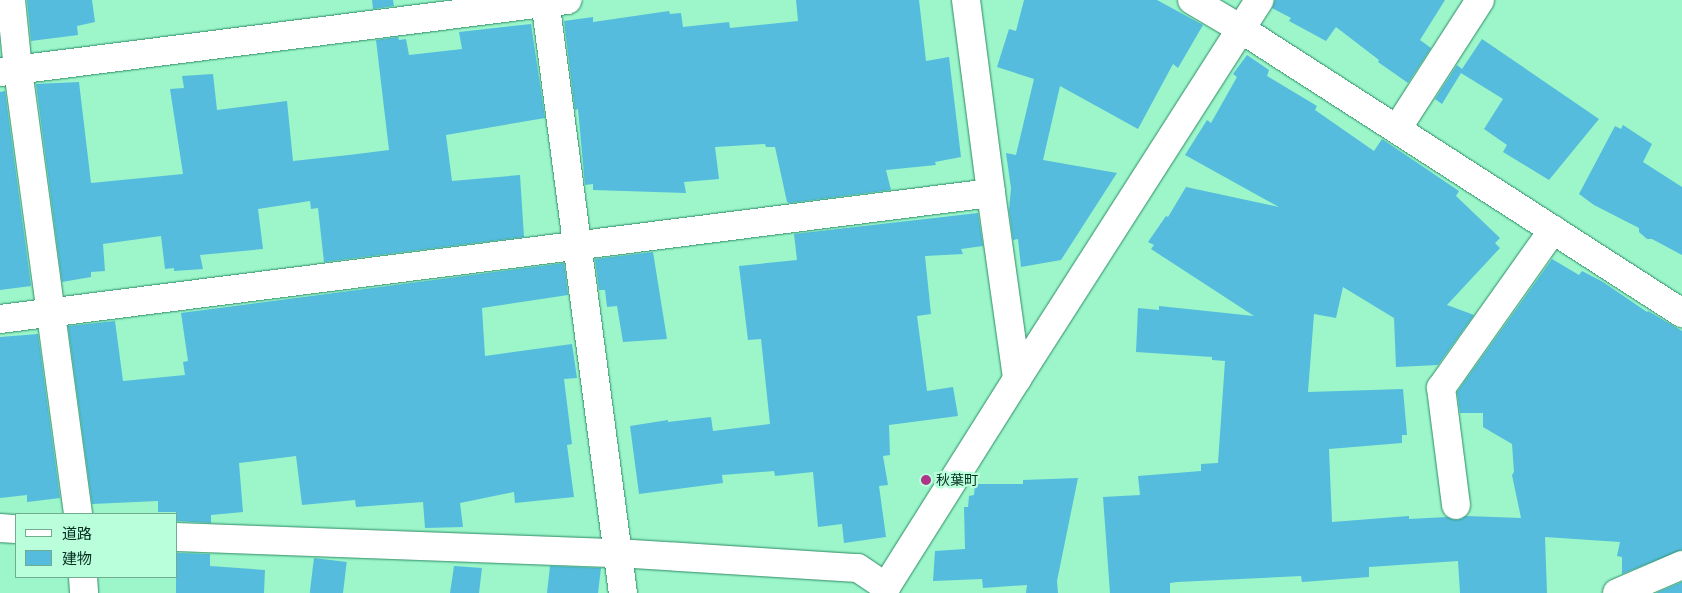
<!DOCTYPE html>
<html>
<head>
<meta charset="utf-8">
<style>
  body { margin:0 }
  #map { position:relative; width:1682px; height:593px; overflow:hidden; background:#9cf6ca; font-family:"Asap Condensed","Noto Sans JP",sans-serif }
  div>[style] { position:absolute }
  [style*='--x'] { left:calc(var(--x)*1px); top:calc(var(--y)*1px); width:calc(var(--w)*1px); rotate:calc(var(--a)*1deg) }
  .building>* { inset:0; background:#55bcdd; transform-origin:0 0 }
  .roads { filter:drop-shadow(0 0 1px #2e8b65) drop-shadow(0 0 1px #2e8b65) }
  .street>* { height:28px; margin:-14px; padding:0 14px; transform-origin:14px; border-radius:14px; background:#fff }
  .secondary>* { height:28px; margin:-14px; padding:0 14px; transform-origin:14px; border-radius:14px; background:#fff }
  .dots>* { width:14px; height:14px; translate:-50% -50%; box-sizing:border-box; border:2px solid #b9ffdb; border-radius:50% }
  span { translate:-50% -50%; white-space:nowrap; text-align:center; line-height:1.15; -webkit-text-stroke:4.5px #b9ffdb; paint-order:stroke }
  .poi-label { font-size:14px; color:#072f1f }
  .left { translate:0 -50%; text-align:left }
  .legend { position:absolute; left:15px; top:513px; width:162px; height:65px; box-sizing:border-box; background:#b9ffdb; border:1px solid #72ac90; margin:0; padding:6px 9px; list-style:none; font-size:15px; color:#072f1f }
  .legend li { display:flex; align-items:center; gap:10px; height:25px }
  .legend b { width:25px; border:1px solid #72ac90 }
</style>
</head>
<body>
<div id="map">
  <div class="building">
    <div style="clip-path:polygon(27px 0,92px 0,95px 22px,77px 26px,78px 35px,31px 41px)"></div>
    <div style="clip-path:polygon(372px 0,393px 0,394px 6px,373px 9px)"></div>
    <div style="clip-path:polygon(796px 0,919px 0,926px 61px,949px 57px,961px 157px,935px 162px,936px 165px,886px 170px,891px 190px,790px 203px,787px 202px,775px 147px,766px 147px,765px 144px,715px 147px,719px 179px,684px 182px,686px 193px,593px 190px,593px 184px,585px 185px,578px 109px,575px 110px,564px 21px,593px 17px,593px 22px,669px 11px,670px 14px,681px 13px,683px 27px,729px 22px,730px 28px,798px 21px)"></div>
    <div style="clip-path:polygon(1024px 0,1157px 0,1203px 25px,1178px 68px,1173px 64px,1138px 129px,1060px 86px,1043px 160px,1117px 173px,1061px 260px,1021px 267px,1018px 239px,1013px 240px,1009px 210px,1011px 188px,1006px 153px,1016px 155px,1034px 79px,997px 67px,1009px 29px,1016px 31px)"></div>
    <div style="clip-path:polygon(1275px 0,1445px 0,1420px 40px,1431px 48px,1408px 83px,1378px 62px,1379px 60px,1336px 27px,1326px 41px,1289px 21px,1291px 18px,1272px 8px)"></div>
    <div style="clip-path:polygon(531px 24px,545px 118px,446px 135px,452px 181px,520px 175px,524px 237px,324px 262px,318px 208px,311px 209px,310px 201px,258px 209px,263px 249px,200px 255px,203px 269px,174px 271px,174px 268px,165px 269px,161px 236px,103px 244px,105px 271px,91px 272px,91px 277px,62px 282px,36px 84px,79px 82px,91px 183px,183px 174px,170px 89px,184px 88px,182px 76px,213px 74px,217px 110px,287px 101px,293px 161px,349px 155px,389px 150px,376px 40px,398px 37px,399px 40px,406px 39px,409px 55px,462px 49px,459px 32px)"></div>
    <div style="clip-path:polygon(1482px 39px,1599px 119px,1549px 180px,1503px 152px,1507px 145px,1484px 129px,1503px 99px,1461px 73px,1442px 104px,1435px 99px,1457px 65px,1462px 69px)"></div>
    <div style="clip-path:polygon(1247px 55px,1269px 70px,1267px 76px,1317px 106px,1315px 110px,1374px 151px,1382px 139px,1459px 191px,1456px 196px,1500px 238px,1495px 243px,1500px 248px,1447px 305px,1474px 315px,1438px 365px,1396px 367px,1394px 318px,1343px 287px,1336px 318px,1314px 314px,1308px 392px,1403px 389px,1407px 435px,1402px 435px,1402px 443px,1329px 449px,1332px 522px,1409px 516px,1409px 519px,1447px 517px,1458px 520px,1466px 516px,1521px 518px,1512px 475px,1514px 472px,1512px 444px,1483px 427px,1483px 413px,1460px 413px,1457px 392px,1552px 259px,1579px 275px,1582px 271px,1603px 282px,1647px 312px,1648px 311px,1682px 331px,1682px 550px,1622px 574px,1622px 557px,1617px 556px,1620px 542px,1545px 537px,1547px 593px,1460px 593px,1458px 561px,1369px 567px,1369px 577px,1302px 582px,1301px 576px,1177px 582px,1170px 583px,1170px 593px,1110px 593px,1103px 497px,1140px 495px,1138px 476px,1201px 471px,1201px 464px,1218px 463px,1225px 361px,1212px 360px,1212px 357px,1136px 352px,1138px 308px,1159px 310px,1159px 306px,1254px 316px,1151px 249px,1154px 245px,1148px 242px,1166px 216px,1168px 217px,1186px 187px,1279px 207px,1185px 155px,1207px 120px,1211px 123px,1237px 77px,1233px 74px)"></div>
    <div style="clip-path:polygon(5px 91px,31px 286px,0 290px,0 92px)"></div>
    <div style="clip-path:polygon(1623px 125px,1652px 144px,1643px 162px,1682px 187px,1682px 255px,1652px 239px,1647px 239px,1639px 232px,1639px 228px,1594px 205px,1579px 194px,1615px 126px,1621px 129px)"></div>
    <div style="clip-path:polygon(978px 213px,983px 246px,961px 249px,963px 254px,925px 256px,931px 314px,917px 316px,927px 391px,953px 387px,958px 416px,889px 425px,890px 455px,883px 456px,888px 485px,879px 486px,886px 537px,844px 543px,842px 524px,818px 527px,813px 472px,775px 476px,774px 471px,722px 475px,723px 483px,639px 494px,630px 426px,668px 420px,668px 422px,711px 417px,713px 431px,770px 424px,761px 339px,748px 340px,739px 266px,797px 260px,794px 234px)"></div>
    <div style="clip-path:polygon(653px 252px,667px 339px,623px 342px,617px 306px,607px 307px,605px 290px,599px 290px,595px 259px)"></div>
    <div style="clip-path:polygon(564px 263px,568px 295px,482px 308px,485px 356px,572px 344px,577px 378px,564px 379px,572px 444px,567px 445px,574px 497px,515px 503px,514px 492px,460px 503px,463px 527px,425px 528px,423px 502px,356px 507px,355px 500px,302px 505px,296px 456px,239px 463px,243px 512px,211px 515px,211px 523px,176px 521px,176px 512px,158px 512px,158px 501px,92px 504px,68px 326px,115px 321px,123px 381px,185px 375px,183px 362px,188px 361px,181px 313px)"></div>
    <div style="clip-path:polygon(38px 334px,60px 498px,27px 502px,27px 495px,0 498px,0 337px)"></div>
    <div style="clip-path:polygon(1078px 478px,1057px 581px,1058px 593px,1026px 593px,1027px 585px,983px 588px,982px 579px,933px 581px,935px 551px,965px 549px,964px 507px,968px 507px,969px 496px,974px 495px,975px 484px,1023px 484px,1023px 480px)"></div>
    <div style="clip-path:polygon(176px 553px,210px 554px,210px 566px,265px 570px,264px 593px,176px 593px)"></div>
    <div style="left:314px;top:558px;width:33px;height:35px;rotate:7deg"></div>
    <div style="clip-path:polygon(454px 566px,482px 568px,479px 593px,450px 593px)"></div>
    <div style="clip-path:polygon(550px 566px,601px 568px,598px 593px,547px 593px)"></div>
    <div style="clip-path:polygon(1682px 582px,1682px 593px,1656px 593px)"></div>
  </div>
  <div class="roads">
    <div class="street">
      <div style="--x:11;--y:0;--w:70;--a:84.3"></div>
      <div style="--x:18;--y:70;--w:448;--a:82.3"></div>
      <div style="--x:545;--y:0;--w:598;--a:82.51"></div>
      <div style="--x:966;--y:0;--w:195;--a:82.6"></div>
      <div style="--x:991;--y:193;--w:188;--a:82"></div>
      <div style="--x:1397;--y:129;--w:153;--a:-57.2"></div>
      <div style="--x:0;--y:319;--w:999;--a:-7.25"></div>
      <div style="--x:1456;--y:505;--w:118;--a:-97.3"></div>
      <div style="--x:1441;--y:388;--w:194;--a:-54.7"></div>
      <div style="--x:0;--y:528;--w:16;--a:4"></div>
      <div style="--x:176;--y:537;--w:441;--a:2.1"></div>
      <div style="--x:617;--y:553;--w:241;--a:3.6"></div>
      <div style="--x:858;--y:568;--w:34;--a:34"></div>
      <div style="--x:83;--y:577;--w:16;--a:86"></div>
      <div style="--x:1617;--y:593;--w:71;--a:-23.3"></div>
    </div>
    <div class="secondary">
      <div style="--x:1192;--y:0;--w:57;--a:30.6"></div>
      <div style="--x:1241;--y:29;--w:525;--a:32.78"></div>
      <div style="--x:0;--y:72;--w:572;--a:-7.24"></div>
      <div style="--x:885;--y:593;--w:6;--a:-81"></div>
      <div style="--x:886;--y:587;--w:246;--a:-57.8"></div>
      <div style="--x:1017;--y:379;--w:450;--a:-57.4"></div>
    </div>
  </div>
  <div class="dots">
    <div style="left:926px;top:480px;background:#ae3589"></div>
  </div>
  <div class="poi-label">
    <span class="left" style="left:936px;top:480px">秋葉町</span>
  </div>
  <ul class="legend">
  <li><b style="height:6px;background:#fff"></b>道路</li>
  <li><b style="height:14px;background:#55bcdd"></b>建物</li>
  </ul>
</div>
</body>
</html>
